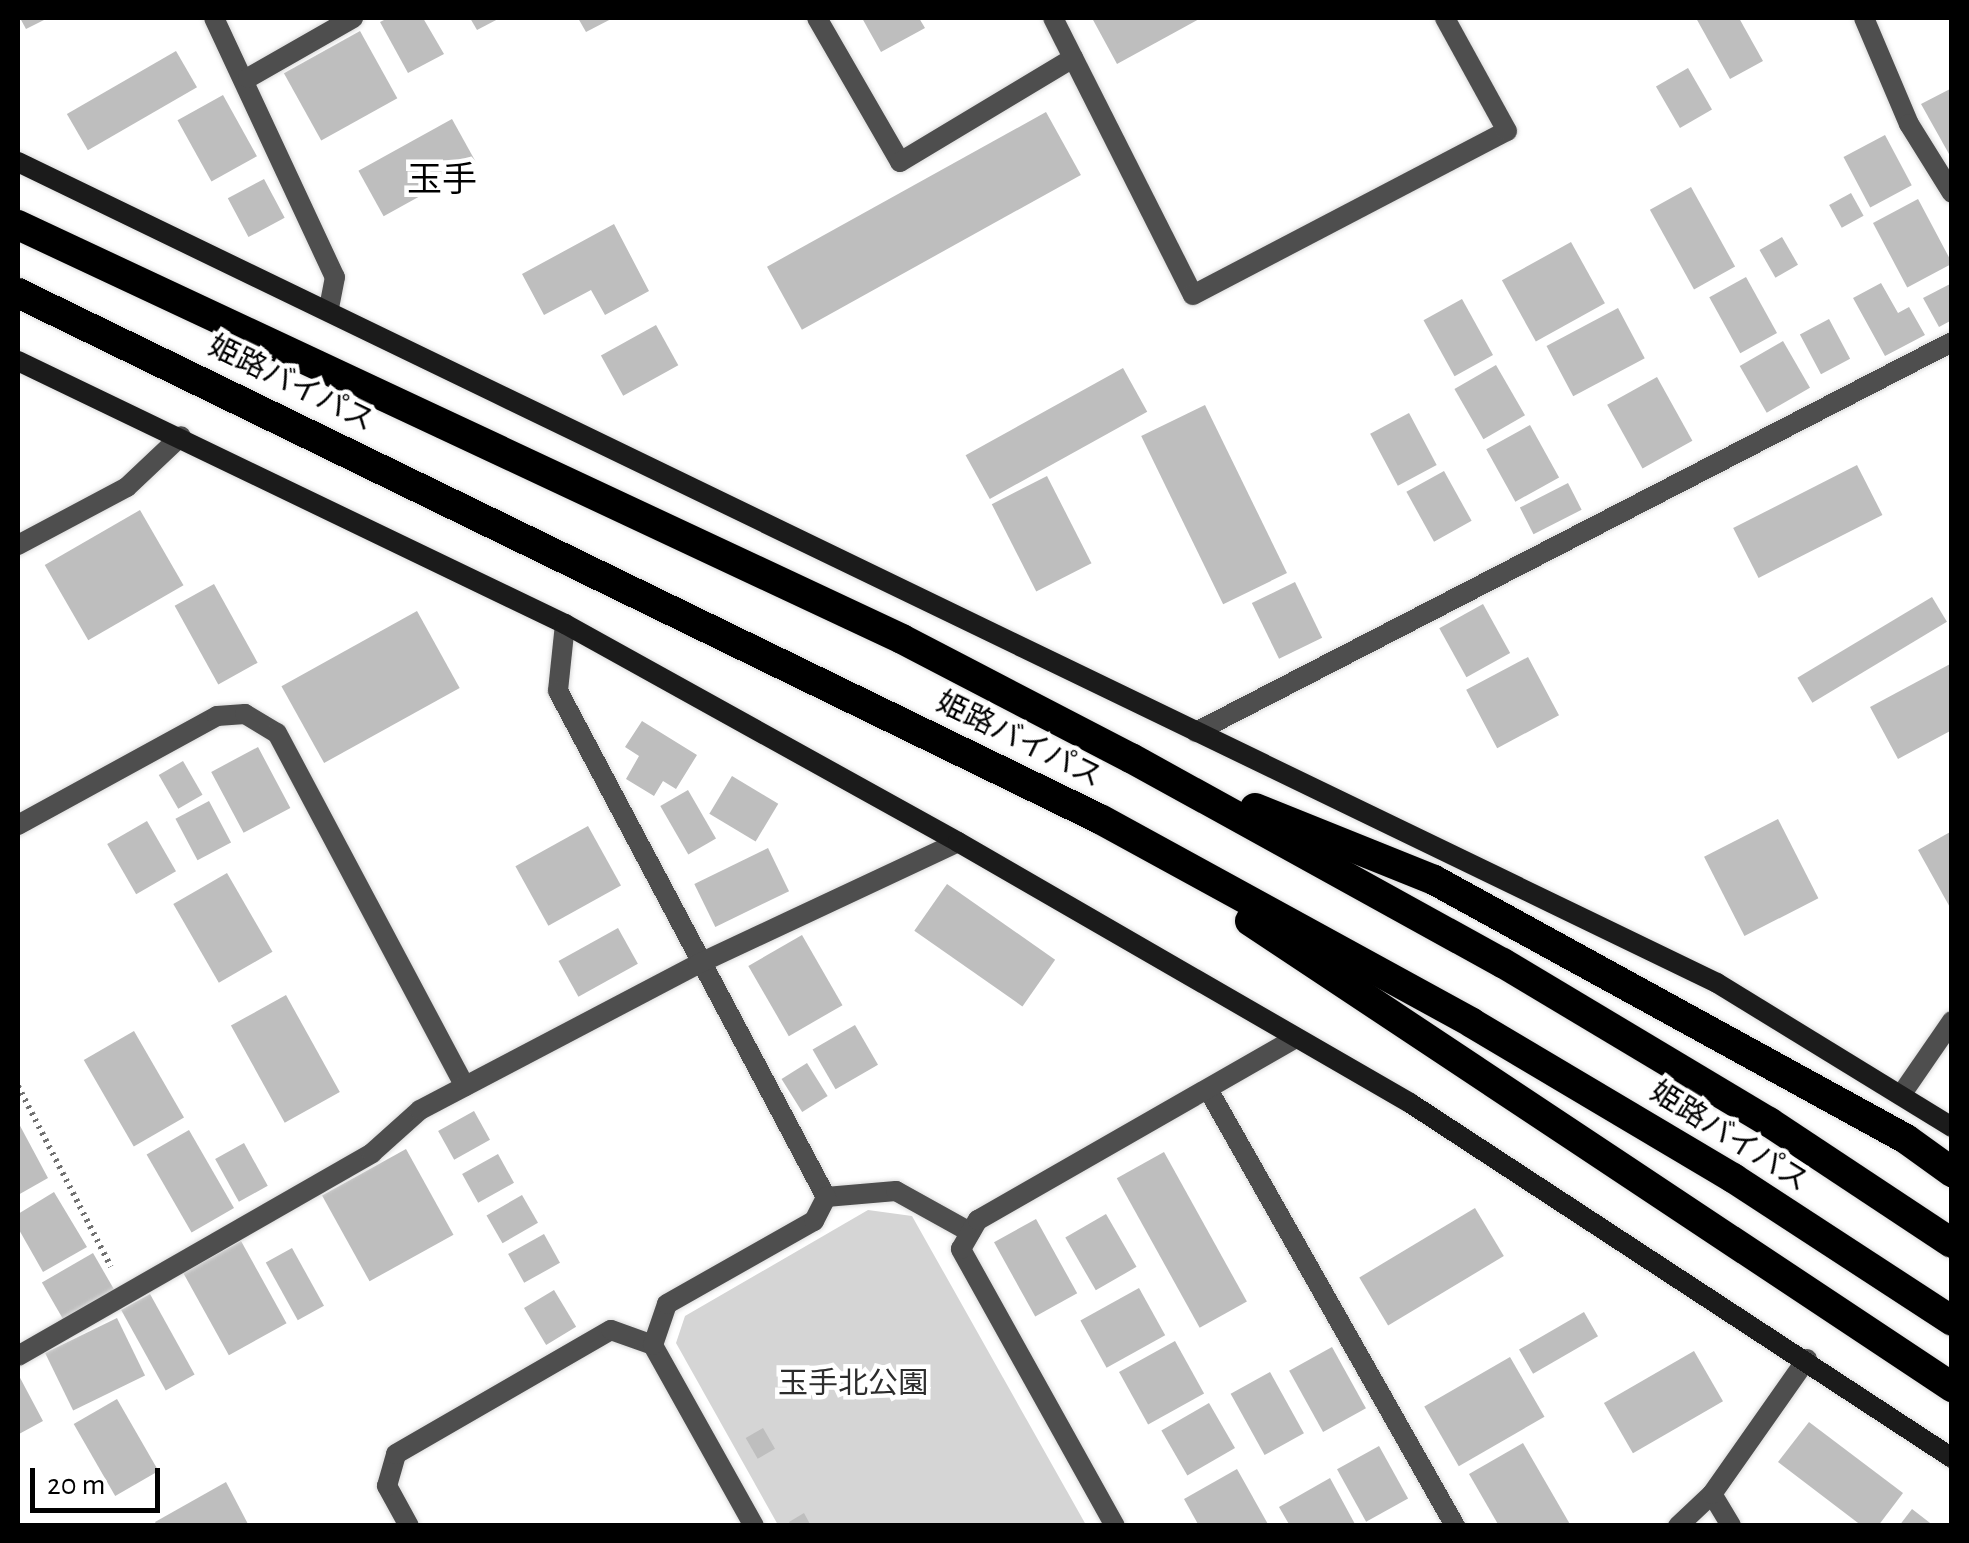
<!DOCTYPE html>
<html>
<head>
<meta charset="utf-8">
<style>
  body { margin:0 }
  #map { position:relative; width:1969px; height:1543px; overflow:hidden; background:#fff; font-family:"Alegreya Sans","Noto Sans JP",sans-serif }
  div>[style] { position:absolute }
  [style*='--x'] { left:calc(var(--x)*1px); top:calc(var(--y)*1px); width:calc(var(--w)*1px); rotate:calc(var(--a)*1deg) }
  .green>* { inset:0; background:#d5d5d5 }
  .building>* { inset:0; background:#bebebe; transform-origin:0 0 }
  .path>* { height:6px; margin-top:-3px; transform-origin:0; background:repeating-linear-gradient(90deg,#707070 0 2.5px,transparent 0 7.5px) }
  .roads { filter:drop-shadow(0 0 2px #dbdbdb) drop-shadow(0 0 2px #dbdbdb) }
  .street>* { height:20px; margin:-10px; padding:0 10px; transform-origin:10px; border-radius:10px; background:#4e4e4e }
  .secondary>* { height:20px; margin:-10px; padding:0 10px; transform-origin:10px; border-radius:10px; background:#1b1b1b }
  .highway>* { height:30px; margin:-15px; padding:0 15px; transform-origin:15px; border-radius:15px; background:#000 }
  span { translate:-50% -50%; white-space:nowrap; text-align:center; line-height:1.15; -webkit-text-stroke:9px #fff; paint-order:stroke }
  .street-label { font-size:30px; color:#000 }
  .park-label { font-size:30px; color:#2c2c2c }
  .quarter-label { font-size:35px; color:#000 }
  .frame { position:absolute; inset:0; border:20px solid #000; pointer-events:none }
  .scale { position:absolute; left:30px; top:1468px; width:130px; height:45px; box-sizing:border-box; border:5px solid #000; border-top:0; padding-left:12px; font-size:30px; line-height:35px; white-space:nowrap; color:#000; -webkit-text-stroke:8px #fff; paint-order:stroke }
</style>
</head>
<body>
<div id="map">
  <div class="green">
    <div style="clip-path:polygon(868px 1210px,912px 1216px,1086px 1525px,778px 1525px,676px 1343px,685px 1316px)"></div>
  </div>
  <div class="building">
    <div style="clip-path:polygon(20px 18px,48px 18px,26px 29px)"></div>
    <div style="clip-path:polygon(388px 18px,423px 18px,444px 54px,408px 73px,380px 22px)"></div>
    <div style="clip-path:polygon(470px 18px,500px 18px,477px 30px)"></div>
    <div style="clip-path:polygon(578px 18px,613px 18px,586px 32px)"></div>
    <div style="clip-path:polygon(862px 18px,919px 18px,925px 28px,881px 52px)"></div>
    <div style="clip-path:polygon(1092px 18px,1201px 18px,1117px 64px)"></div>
    <div style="clip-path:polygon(1696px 18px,1739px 18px,1763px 61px,1730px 79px)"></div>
    <div style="left:360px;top:31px;width:77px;height:87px;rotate:61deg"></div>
    <div style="left:176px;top:51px;width:42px;height:126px;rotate:60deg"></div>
    <div style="left:1688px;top:68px;width:48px;height:37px;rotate:60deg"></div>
    <div style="clip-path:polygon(1952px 88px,1952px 153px,1949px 154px,1921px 104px)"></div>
    <div style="left:223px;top:95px;width:70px;height:52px;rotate:61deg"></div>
    <div style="left:1046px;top:112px;width:72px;height:319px;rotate:61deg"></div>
    <div style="left:452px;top:119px;width:52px;height:107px;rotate:61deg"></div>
    <div style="left:1885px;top:135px;width:57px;height:47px;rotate:62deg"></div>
    <div style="left:264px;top:179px;width:44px;height:41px;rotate:62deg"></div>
    <div style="left:1691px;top:187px;width:91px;height:47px;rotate:61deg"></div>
    <div style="left:1851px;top:193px;width:26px;height:25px;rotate:61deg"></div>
    <div style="left:1918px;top:199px;width:73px;height:51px;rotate:62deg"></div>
    <div style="clip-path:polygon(614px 224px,649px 291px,605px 315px,591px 290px,544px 315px,522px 274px)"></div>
    <div style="left:1782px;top:237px;width:32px;height:26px;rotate:60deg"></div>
    <div style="left:1571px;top:242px;width:70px;height:79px;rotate:61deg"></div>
    <div style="left:1746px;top:277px;width:64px;height:42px;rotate:61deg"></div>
    <div style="clip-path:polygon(1881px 283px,1898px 313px,1909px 307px,1925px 335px,1885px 356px,1853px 298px)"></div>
    <div style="clip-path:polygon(1952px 283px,1952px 320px,1939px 327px,1923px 298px)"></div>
    <div style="left:1462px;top:299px;width:64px;height:44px;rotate:61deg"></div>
    <div style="left:1618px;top:308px;width:57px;height:81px;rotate:62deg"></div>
    <div style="left:1829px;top:319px;width:45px;height:33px;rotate:62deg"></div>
    <div style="left:656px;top:325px;width:46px;height:63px;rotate:61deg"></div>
    <div style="left:1783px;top:341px;width:54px;height:50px;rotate:60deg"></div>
    <div style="left:1496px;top:365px;width:58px;height:48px;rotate:60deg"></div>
    <div style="left:1123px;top:368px;width:50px;height:180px;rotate:61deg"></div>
    <div style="left:1657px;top:377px;width:73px;height:57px;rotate:61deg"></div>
    <div style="left:1205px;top:405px;width:187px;height:71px;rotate:64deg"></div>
    <div style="left:1409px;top:413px;width:59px;height:44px;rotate:62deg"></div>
    <div style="left:1530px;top:425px;width:60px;height:50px;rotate:61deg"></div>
    <div style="left:1857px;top:465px;width:56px;height:139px;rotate:63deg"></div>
    <div style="left:1444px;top:471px;width:57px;height:43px;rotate:61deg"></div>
    <div style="left:1047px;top:476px;width:98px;height:62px;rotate:63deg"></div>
    <div style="left:1568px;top:483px;width:30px;height:54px;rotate:63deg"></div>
    <div style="left:140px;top:510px;width:87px;height:110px;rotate:60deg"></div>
    <div style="left:1295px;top:582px;width:62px;height:48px;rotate:64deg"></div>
    <div style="left:214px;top:584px;width:90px;height:45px;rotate:61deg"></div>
    <div style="left:1932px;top:597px;width:29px;height:157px;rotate:59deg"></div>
    <div style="left:1483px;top:604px;width:56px;height:50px;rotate:61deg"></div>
    <div style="left:417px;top:611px;width:88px;height:155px;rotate:61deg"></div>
    <div style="left:1528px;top:657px;width:66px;height:70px;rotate:62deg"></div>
    <div style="clip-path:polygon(1952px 663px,1952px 730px,1898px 759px,1870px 707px)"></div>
    <div style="clip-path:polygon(642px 721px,697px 755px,676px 789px,663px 781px,654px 796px,626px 779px,639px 756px,625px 747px)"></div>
    <div style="left:258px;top:747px;width:69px;height:53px;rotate:62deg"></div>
    <div style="left:183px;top:761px;width:39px;height:28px;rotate:60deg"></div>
    <div style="left:732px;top:776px;width:54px;height:44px;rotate:31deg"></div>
    <div style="left:688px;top:790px;width:56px;height:32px;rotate:60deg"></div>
    <div style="left:209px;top:801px;width:47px;height:38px;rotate:62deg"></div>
    <div style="left:1778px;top:819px;width:89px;height:83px;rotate:63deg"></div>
    <div style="left:147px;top:821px;width:58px;height:46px;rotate:60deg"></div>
    <div style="left:588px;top:826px;width:68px;height:83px;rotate:61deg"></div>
    <div style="clip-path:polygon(1952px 831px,1952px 911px,1918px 850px)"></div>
    <div style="left:768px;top:848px;width:48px;height:82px;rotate:64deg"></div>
    <div style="left:227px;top:873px;width:91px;height:62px;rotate:60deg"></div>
    <div style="left:947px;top:884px;width:132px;height:57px;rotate:35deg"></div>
    <div style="left:618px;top:928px;width:41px;height:68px;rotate:61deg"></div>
    <div style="left:802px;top:935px;width:81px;height:62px;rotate:60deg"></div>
    <div style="left:286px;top:995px;width:111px;height:63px;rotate:61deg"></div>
    <div style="left:855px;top:1025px;width:46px;height:49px;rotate:60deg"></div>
    <div style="left:134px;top:1031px;width:100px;height:58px;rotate:60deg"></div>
    <div style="left:807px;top:1063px;width:39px;height:30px;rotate:58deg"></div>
    <div style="left:474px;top:1111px;width:33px;height:41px;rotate:61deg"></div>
    <div style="clip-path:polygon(18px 1122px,48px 1178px,18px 1195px)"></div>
    <div style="left:189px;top:1130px;width:90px;height:49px;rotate:60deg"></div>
    <div style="left:244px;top:1143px;width:49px;height:33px;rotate:61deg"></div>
    <div style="left:406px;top:1149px;width:98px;height:96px;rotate:61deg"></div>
    <div style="left:1164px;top:1152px;width:171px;height:54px;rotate:61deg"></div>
    <div style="left:498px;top:1154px;width:33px;height:41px;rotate:61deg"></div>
    <div style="clip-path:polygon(54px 1192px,87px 1247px,43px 1272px,18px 1228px,18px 1214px)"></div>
    <div style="left:522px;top:1195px;width:32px;height:41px;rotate:60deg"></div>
    <div style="left:1475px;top:1208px;width:56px;height:135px;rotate:59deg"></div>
    <div style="left:1106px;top:1214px;width:61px;height:47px;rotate:60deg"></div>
    <div style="left:1036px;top:1219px;width:85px;height:48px;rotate:61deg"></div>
    <div style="left:544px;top:1234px;width:33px;height:41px;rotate:61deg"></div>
    <div style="left:241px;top:1241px;width:94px;height:66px;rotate:61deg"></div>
    <div style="left:292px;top:1248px;width:66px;height:30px;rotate:61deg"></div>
    <div style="left:93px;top:1253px;width:43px;height:59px;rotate:60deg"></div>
    <div style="left:1139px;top:1288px;width:54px;height:67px;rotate:61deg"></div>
    <div style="left:554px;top:1290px;width:43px;height:35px;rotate:59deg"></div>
    <div style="left:150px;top:1294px;width:92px;height:33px;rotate:61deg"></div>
    <div style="left:1584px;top:1312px;width:28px;height:75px;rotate:60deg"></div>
    <div style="left:117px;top:1318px;width:64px;height:80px;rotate:64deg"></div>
    <div style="left:1175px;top:1341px;width:60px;height:64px;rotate:61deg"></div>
    <div style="left:1332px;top:1347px;width:70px;height:49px;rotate:61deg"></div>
    <div style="left:1694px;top:1351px;width:58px;height:104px;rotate:60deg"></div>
    <div style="left:1510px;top:1357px;width:69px;height:99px;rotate:60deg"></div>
    <div style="left:1270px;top:1372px;width:70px;height:45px;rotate:61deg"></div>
    <div style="clip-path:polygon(18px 1374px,43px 1421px,19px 1434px,18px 1431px)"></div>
    <div style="left:117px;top:1399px;width:83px;height:50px;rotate:60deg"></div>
    <div style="left:1209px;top:1403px;width:52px;height:55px;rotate:60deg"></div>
    <div style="clip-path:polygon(1809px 1422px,1903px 1493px,1878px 1526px,1862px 1526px,1778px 1462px)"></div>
    <div style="left:763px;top:1428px;width:24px;height:20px;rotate:60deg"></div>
    <div style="clip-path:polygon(1523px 1443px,1571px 1526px,1499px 1526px,1469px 1474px)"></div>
    <div style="left:1379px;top:1446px;width:60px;height:48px;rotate:61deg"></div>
    <div style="clip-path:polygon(1237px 1469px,1269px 1526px,1199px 1526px,1184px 1499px)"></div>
    <div style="clip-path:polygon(1330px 1478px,1356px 1526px,1290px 1526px,1279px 1507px)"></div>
    <div style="clip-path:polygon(226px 1482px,249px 1526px,157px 1526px,155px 1522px)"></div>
    <div style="clip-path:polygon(1912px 1509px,1934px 1526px,1899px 1526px)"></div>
    <div style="clip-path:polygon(804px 1513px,811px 1526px,791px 1526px,789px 1522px)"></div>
  </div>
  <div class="path">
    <div style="--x:18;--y:1086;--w:203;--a:62.8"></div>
  </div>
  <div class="roads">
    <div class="street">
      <div style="--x:214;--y:18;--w:286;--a:65"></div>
      <div style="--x:335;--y:277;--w:32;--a:101"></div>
      <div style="--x:817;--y:18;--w:166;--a:60"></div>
      <div style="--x:900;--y:162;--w:202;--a:-31"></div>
      <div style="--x:1053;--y:18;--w:310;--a:63.2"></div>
      <div style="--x:1193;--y:295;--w:354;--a:-27.6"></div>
      <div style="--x:1507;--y:131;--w:129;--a:-118.8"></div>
      <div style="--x:1864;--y:18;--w:115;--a:67"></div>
      <div style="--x:1909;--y:124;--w:81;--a:58.1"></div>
      <div style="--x:248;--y:78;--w:121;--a:-29.7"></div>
      <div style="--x:18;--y:545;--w:123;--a:-28"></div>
      <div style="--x:127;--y:487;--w:74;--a:-43.4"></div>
      <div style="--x:565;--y:624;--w:67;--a:96"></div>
      <div style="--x:558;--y:691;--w:573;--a:62.09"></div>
      <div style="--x:826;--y:1197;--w:70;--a:-4.9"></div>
      <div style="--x:896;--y:1191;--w:85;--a:29"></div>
      <div style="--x:1196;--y:732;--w:851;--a:-27.29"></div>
      <div style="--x:18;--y:825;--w:227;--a:-28.7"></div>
      <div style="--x:217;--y:716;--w:28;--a:-4"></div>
      <div style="--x:245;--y:714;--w:37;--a:31"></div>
      <div style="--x:277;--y:733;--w:400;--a:62"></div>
      <div style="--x:1209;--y:1091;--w:500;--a:60.5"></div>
      <div style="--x:1901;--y:1095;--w:90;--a:-55.4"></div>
      <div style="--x:18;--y:1356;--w:408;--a:-29.8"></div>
      <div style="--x:372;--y:1153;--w:64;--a:-41.9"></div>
      <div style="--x:420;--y:1110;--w:314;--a:-27.7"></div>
      <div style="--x:698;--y:964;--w:287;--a:-25.1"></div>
      <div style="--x:1712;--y:1494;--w:37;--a:59"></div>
      <div style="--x:409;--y:1526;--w:46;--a:-118.8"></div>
      <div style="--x:387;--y:1486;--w:33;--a:-74"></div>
      <div style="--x:396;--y:1454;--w:248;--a:-30"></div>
      <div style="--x:611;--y:1330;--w:45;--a:19.7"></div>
      <div style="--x:754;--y:1526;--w:207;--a:-119.2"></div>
      <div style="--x:653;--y:1345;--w:43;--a:-71.1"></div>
      <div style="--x:667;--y:1304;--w:169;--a:-29.5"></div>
      <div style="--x:814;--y:1221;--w:27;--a:-63"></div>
      <div style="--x:1115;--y:1526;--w:317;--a:-119.1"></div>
      <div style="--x:961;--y:1249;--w:34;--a:-60"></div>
      <div style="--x:978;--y:1220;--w:366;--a:-29.8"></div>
      <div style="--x:1678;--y:1526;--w:47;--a:-43.3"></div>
      <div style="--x:1712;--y:1494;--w:165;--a:-54.9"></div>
    </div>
    <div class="secondary">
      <div style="--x:18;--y:162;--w:1887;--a:25.79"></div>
      <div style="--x:1717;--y:983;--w:276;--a:31.5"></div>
      <div style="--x:18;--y:361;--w:607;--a:25.68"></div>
      <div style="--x:565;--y:624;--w:449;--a:29"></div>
      <div style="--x:958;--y:842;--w:522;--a:30"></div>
      <div style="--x:1410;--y:1103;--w:648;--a:33.22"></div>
    </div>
    <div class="highway">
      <div style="--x:18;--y:225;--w:976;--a:25.09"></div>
      <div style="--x:902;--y:639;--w:258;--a:27.5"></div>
      <div style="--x:1131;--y:758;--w:425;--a:28.9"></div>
      <div style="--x:1503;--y:963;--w:310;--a:30.9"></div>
      <div style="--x:1769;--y:1122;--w:219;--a:33.5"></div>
      <div style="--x:18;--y:293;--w:1203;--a:25.93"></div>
      <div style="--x:1100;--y:819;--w:424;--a:28.7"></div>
      <div style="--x:1472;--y:1023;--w:304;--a:30.7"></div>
      <div style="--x:1733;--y:1178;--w:262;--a:33.1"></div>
      <div style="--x:1255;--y:808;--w:193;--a:21.9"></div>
      <div style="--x:1434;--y:880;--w:538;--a:28.75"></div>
      <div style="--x:1906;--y:1139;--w:57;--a:35.7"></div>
      <div style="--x:1250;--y:921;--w:843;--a:33.58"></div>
    </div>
  </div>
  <div class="street-label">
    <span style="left:291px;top:384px;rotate:26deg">姫路バイパス</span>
    <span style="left:1019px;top:740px;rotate:26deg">姫路バイパス</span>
    <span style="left:1729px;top:1137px;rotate:32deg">姫路バイパス</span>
  </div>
  <div class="park-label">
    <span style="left:853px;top:1384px">玉手北公園</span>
  </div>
  <div class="quarter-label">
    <span style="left:442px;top:181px">玉手</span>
  </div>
  <div class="frame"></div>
  <div class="scale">20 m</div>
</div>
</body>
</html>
